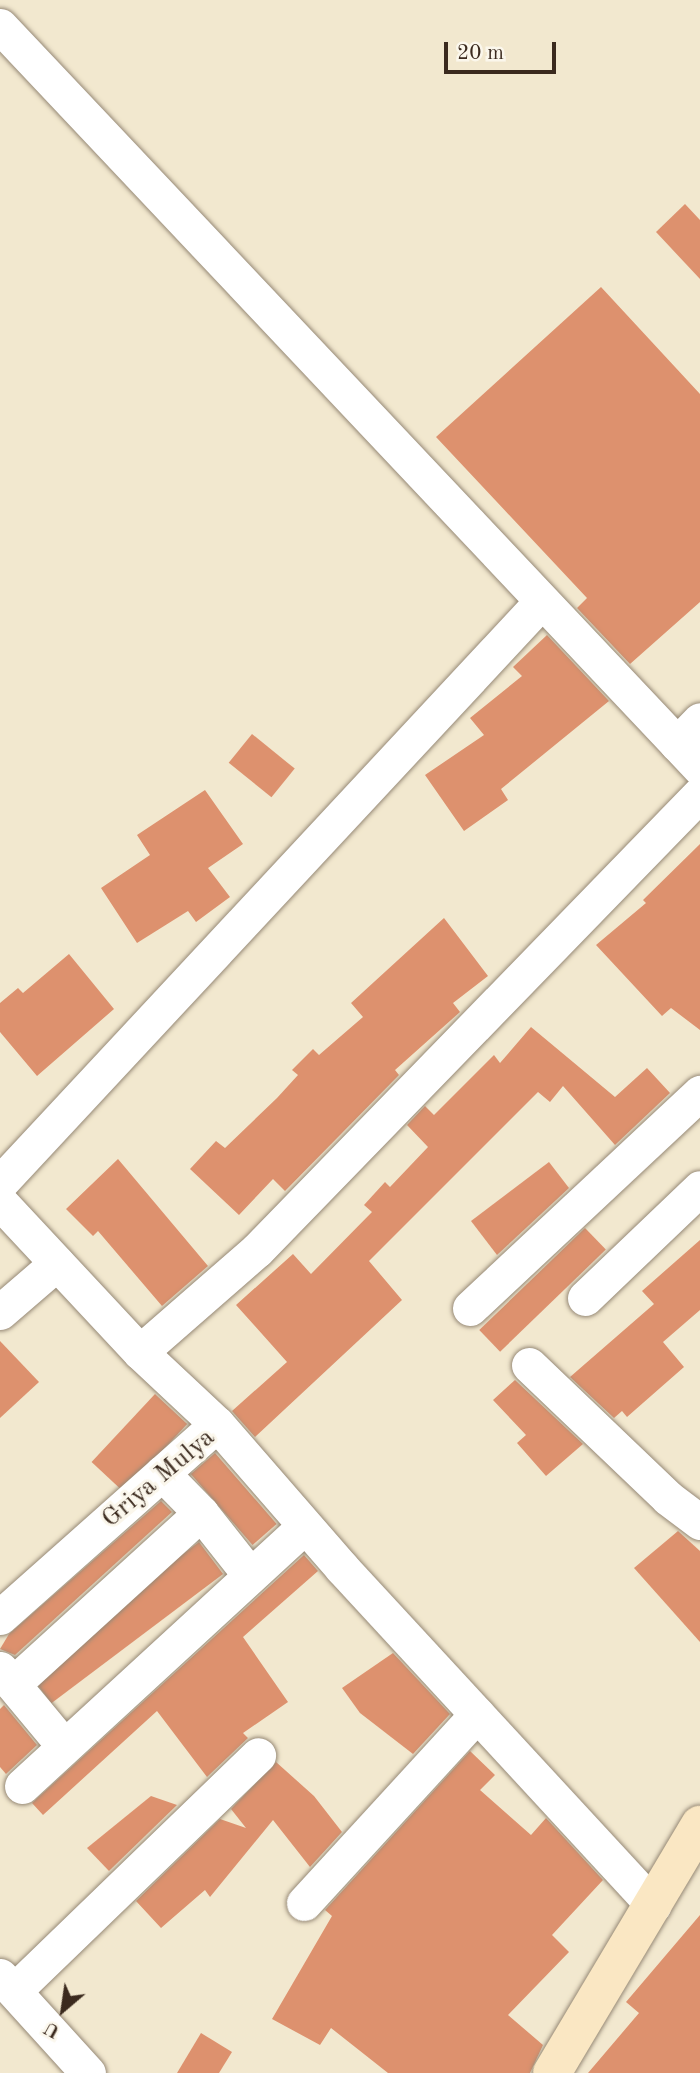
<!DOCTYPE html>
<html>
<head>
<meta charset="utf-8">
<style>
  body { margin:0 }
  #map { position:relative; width:700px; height:2073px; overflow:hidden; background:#f2e8cf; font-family:"Old Standard TT",serif }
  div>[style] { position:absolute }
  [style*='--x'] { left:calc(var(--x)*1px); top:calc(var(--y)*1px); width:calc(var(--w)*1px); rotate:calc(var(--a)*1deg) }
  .building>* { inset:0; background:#dd916e; transform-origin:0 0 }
  .roads { filter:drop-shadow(0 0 2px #968976) drop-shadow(0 0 2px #968976) }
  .minor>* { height:35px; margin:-17.5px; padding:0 17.5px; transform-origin:17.5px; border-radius:17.5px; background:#fff }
  .secondary>* { height:38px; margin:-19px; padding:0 19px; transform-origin:19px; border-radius:19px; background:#fae7c3 }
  span { translate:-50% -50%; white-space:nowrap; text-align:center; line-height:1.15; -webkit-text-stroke:6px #fbf7ec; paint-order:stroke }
  .street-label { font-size:26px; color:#3b2a1e }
  .north { position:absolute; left:28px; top:1975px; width:70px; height:70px; -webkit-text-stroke:5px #fbf7ec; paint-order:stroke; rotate:209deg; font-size:19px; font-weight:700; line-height:28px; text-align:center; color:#3b2a1e }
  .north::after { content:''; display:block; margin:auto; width:24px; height:32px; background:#3b2a1e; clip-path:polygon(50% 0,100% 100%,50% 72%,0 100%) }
  .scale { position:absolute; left:444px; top:42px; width:112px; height:32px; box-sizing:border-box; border:4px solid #3b2a1e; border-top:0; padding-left:9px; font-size:21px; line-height:24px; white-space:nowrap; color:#3b2a1e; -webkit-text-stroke:5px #fbf7ec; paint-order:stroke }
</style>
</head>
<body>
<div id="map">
  <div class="building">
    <div style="clip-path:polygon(685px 204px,700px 220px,700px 279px,656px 232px)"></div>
    <div style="clip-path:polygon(601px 287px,700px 394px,700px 602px,630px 664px,577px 608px,587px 598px,436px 437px)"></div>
    <div style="clip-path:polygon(547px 635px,609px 701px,501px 789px,508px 800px,464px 831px,425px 775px,484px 735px,470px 718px,522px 676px,513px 667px)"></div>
    <div style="left:252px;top:734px;width:55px;height:37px;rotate:39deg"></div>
    <div style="clip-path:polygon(205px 790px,243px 844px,208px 868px,230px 897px,196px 922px,188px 911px,137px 943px,101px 888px,150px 855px,137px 835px)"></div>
    <div style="clip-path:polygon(700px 844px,700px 1030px,671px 1008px,662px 1016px,596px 945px,646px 903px,643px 900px)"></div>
    <div style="clip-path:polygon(444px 918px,488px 976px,453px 1003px,460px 1012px,395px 1070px,399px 1075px,285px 1191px,273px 1179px,239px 1215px,190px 1169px,216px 1141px,225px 1148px,277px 1098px,298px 1075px,292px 1070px,313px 1049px,319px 1055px,363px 1017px,351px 1003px)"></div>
    <div style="clip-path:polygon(69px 954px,114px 1009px,37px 1076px,0 1032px,0 1003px,18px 988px,23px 993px)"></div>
    <div style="clip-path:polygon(531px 1027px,615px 1097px,647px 1068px,670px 1093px,615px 1145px,563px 1086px,550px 1102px,538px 1092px,369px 1261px,402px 1300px,255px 1437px,232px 1411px,287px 1362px,236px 1305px,293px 1254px,311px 1274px,372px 1212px,364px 1205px,385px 1182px,390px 1187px,428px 1147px,407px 1125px,425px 1106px,434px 1115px,494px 1055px,500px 1063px)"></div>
    <div style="clip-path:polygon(118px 1159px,208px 1266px,162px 1306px,98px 1231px,93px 1236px,66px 1209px)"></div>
    <div style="clip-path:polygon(549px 1162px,569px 1188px,497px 1255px,471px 1221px)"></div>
    <div style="left:585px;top:1228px;width:30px;height:147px;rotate:46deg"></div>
    <div style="clip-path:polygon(700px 1240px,700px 1310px,663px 1342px,684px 1367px,627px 1417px,622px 1411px,614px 1418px,570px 1377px,654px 1304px,642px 1291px)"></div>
    <div style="clip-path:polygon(0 1341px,39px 1382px,0 1418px)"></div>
    <div style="clip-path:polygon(515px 1380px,583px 1444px,546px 1476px,517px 1443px,526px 1435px,493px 1400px)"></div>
    <div style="left:155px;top:1394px;width:44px;height:93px;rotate:43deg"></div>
    <div style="left:215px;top:1453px;width:94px;height:32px;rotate:49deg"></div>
    <div style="clip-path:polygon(161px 1501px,172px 1512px,15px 1655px,0 1649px,9px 1634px)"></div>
    <div style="clip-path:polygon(678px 1531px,700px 1551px,700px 1642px,634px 1568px)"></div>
    <div style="left:199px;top:1542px;width:40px;height:215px;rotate:53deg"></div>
    <div style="clip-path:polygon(304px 1555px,318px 1571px,243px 1637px,288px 1702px,243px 1733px,248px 1738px,207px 1777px,157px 1711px,43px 1815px,32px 1803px)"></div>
    <div style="clip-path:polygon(393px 1653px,450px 1714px,413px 1754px,360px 1713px,342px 1688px)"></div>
    <div style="clip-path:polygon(4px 1705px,37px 1745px,6px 1774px,0 1767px,0 1709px)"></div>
    <div style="clip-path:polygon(470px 1751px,495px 1775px,480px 1790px,531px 1835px,546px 1818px,603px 1880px,552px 1935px,569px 1952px,508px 2015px,543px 2045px,530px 2073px,388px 2073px,331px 2028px,320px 2045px,272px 2019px,332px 1916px,325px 1910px)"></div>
    <div style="clip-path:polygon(276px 1762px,314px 1796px,342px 1832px,310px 1867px,273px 1820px,210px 1897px,205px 1890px,161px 1928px,136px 1901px,220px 1819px,246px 1828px,231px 1809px)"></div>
    <div style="clip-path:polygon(151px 1796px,177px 1805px,109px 1871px,87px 1848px)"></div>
    <div style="clip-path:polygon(700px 1915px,700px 2073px,588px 2073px,639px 2013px,626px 2002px)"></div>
    <div style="clip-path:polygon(201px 2033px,232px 2052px,219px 2073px,177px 2073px)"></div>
  </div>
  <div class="roads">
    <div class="minor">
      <div style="--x:0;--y:26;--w:1020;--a:46.67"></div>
      <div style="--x:677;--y:744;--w:33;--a:-46"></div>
      <div style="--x:0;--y:1183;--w:795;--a:-47.04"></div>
      <div style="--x:0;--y:1202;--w:205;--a:47"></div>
      <div style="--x:140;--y:1352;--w:105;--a:43.1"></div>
      <div style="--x:217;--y:1424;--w:191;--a:49"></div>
      <div style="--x:342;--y:1568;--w:459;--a:47.3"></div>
      <div style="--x:585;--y:1298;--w:159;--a:-43.7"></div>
      <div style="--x:470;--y:1308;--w:315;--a:-43.1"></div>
      <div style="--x:0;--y:1312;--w:75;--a:-40.7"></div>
      <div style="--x:140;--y:1352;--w:155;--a:-41.1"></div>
      <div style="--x:257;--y:1250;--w:636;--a:-45.83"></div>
      <div style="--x:529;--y:1365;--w:192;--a:43.7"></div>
      <div style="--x:668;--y:1498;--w:40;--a:37"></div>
      <div style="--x:201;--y:1513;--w:79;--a:51.7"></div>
      <div style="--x:0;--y:1617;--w:290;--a:-41.6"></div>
      <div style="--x:0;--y:1669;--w:100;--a:50.3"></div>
      <div style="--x:13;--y:1684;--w:254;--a:-42.3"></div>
      <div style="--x:201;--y:1513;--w:56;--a:-134.3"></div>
      <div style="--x:22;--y:1786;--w:384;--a:-42.6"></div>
      <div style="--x:304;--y:1903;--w:256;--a:-47.5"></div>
      <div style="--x:0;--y:1976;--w:131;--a:47.8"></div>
      <div style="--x:15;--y:1990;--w:338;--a:-44"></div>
    </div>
    <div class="secondary">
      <div style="--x:552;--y:2073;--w:289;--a:-59.2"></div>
    </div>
  </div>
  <div class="street-label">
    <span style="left:159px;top:1479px;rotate:-40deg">Griya Mulya</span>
  </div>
  <div class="north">U</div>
  <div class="scale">20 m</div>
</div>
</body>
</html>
